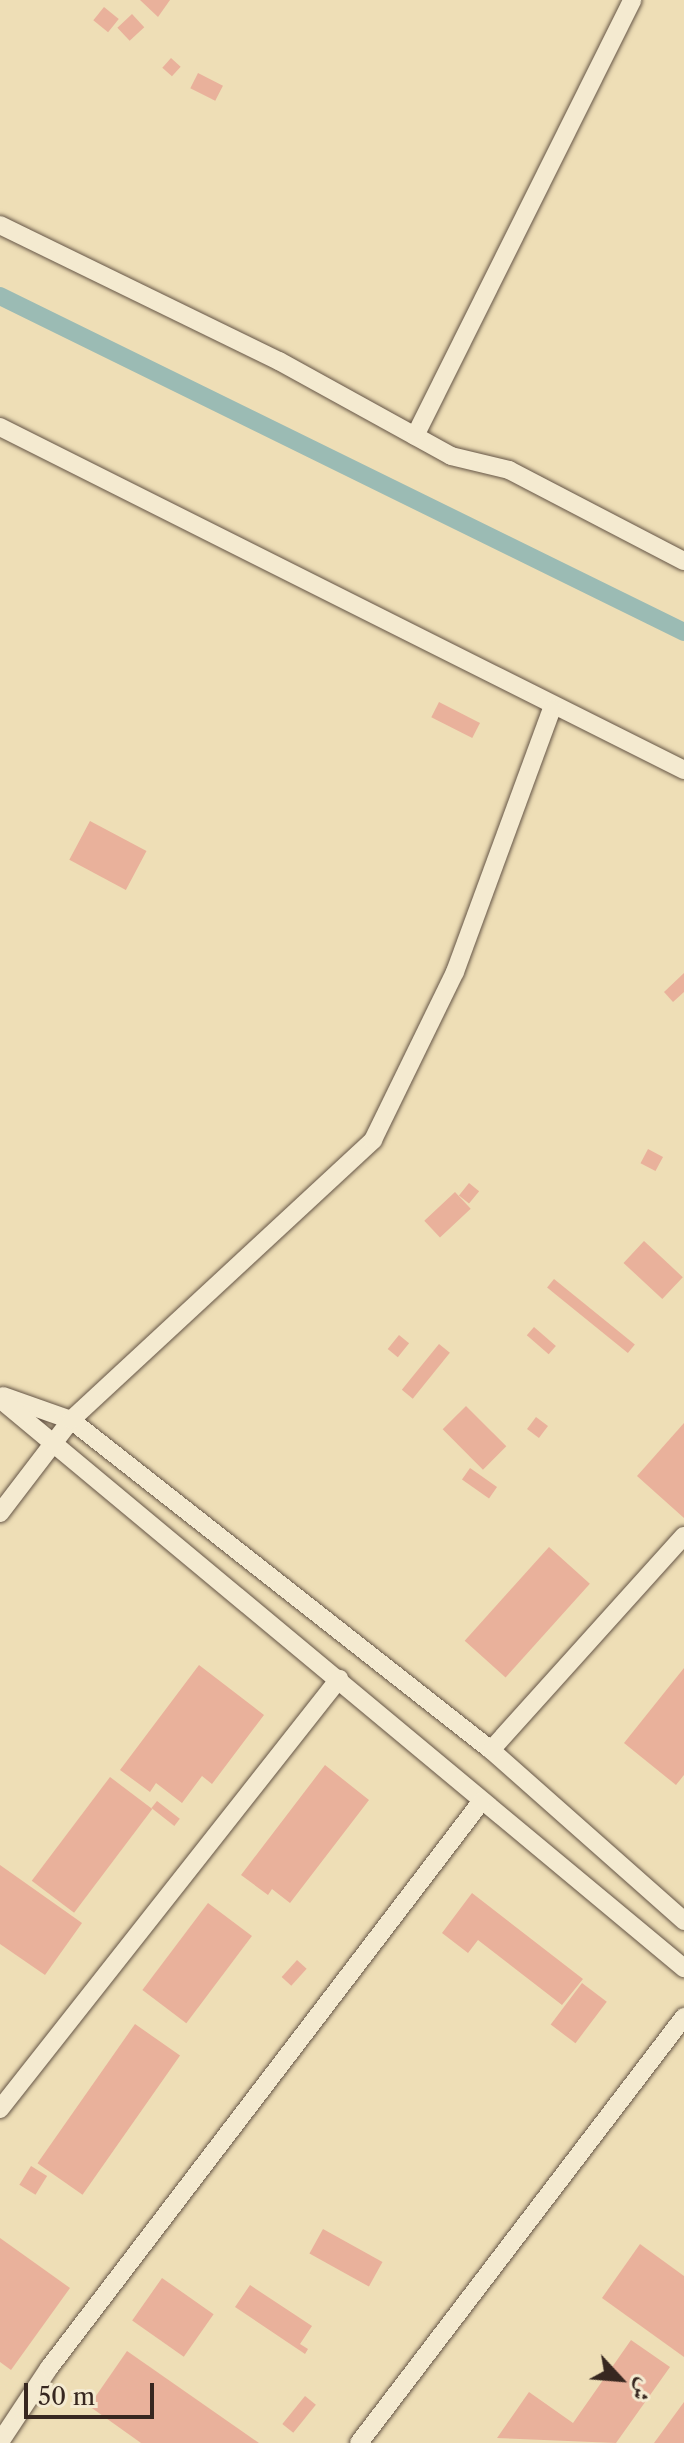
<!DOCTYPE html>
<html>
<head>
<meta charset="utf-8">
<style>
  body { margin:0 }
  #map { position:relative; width:684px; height:2443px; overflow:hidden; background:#eedeb6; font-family:"Libre Caslon Text",Amiri,serif }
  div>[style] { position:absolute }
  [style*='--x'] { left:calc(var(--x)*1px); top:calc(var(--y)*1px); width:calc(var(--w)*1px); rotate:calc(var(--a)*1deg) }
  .canal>* { height:18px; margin:-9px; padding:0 9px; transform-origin:9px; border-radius:9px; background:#9bbbb4 }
  .building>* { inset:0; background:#e9b19b; transform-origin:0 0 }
  .roads { filter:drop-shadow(0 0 2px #655546) drop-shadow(0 0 2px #655546) }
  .minor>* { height:18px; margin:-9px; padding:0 9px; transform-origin:9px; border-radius:9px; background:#f4ead0 }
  span { translate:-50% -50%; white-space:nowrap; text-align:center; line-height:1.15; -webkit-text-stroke:8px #f4ead0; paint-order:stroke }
  .north { position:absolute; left:580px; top:2339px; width:80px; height:80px; -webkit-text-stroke:6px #f4ead0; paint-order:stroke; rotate:116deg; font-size:22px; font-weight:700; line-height:32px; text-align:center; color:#372720 }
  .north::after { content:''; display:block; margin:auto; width:28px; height:36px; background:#372720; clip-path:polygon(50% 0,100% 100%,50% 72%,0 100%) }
  .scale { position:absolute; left:24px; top:2383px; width:130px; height:36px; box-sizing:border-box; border:4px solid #372720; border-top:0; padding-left:10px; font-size:24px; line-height:28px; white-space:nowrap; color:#372720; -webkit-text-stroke:6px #f4ead0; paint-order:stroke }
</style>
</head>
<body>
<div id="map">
  <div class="canal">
    <div style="--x:0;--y:296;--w:762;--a:26.16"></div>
  </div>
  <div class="building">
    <div style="clip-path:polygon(140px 0,170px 0,158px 17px)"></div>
    <div style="left:104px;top:7px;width:19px;height:17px;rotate:39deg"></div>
    <div style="left:132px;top:14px;width:18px;height:20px;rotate:47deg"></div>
    <div style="left:171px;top:58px;width:13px;height:13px;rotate:42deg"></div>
    <div style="left:198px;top:73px;width:28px;height:17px;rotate:27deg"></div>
    <div style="left:439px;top:702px;width:46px;height:17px;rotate:27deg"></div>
    <div style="left:90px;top:821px;width:64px;height:44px;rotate:28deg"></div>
    <div style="clip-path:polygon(684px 973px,684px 992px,673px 1002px,664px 992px)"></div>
    <div style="left:648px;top:1149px;width:17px;height:16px;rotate:28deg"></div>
    <div style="left:469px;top:1183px;width:13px;height:16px;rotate:39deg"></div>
    <div style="left:455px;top:1192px;width:23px;height:42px;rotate:47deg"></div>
    <div style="left:644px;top:1241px;width:53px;height:30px;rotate:43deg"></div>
    <div style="left:554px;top:1279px;width:104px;height:11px;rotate:39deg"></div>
    <div style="left:534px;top:1327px;width:29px;height:11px;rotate:41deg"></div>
    <div style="left:399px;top:1335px;width:13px;height:18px;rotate:39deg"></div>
    <div style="left:439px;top:1344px;width:14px;height:59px;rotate:39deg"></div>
    <div style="left:466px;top:1406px;width:57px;height:33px;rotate:45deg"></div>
    <div style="left:536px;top:1417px;width:15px;height:15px;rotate:37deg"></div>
    <div style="clip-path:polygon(684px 1423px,684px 1518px,637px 1476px)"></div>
    <div style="left:470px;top:1468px;width:33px;height:14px;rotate:35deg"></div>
    <div style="left:549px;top:1547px;width:55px;height:126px;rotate:42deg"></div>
    <div style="clip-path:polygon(199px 1665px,264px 1715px,212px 1784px,202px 1776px,182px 1803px,156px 1783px,150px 1792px,120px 1770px)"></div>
    <div style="clip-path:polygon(684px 1668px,684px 1775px,676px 1785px,624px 1743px)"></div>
    <div style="clip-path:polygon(325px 1765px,369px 1800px,290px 1903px,272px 1889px,268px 1895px,241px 1875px)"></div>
    <div style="left:110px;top:1777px;width:53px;height:130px;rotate:37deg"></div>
    <div style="left:157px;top:1801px;width:29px;height:9px;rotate:38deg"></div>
    <div style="clip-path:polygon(0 1865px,82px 1923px,45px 1975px,0 1944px)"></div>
    <div style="clip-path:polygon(472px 1893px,583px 1979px,562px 2005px,478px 1940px,468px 1953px,442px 1933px)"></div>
    <div style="left:208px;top:1903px;width:55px;height:109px;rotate:37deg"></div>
    <div style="left:297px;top:1960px;width:13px;height:23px;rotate:42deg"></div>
    <div style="left:582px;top:1983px;width:31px;height:52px;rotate:37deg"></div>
    <div style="left:135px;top:2024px;width:55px;height:170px;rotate:35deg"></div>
    <div style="left:31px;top:2166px;width:19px;height:22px;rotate:32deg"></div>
    <div style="left:323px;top:2229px;width:68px;height:28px;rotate:29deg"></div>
    <div style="clip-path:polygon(0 2238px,70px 2288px,11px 2370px,0 2362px)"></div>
    <div style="clip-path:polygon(640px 2244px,684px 2276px,684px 2357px,602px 2298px)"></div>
    <div style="left:162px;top:2278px;width:63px;height:52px;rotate:35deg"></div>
    <div style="clip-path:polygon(250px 2285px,312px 2326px,300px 2344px,308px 2349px,305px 2354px,235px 2307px)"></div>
    <div style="clip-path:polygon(631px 2340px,670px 2367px,616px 2443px,497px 2438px,529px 2392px,573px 2423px)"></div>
    <div style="clip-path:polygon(127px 2351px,259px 2443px,141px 2443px,89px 2406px)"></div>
    <div style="left:305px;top:2396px;width:14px;height:36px;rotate:39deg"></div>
    <div style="clip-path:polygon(684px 2402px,684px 2443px,654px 2443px)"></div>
  </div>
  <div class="roads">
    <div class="minor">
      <div style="--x:0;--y:225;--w:310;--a:26"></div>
      <div style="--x:279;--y:361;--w:196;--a:28.9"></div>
      <div style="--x:451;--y:456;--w:60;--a:13.6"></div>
      <div style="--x:509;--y:470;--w:197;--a:27.5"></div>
      <div style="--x:0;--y:427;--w:765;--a:26.63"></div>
      <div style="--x:415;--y:436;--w:487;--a:-63.5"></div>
      <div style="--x:3;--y:1396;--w:72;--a:19.4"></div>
      <div style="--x:71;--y:1420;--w:534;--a:38.16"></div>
      <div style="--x:491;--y:1750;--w:258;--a:41.5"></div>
      <div style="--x:0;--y:1399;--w:890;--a:39.76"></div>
      <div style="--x:0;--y:1513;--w:117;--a:-52.6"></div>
      <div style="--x:71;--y:1420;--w:412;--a:-42.8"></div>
      <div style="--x:373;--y:1140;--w:187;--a:-64"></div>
      <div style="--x:455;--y:972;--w:281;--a:-69.8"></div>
      <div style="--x:491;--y:1750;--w:288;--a:-48"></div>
      <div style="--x:0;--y:2109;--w:548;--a:-51.75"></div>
      <div style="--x:0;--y:2442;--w:89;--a:-56.5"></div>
      <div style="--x:49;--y:2368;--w:712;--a:-52.65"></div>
      <div style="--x:359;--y:2443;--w:536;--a:-52.66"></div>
    </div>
  </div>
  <div class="north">ش</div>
  <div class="scale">50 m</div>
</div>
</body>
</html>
